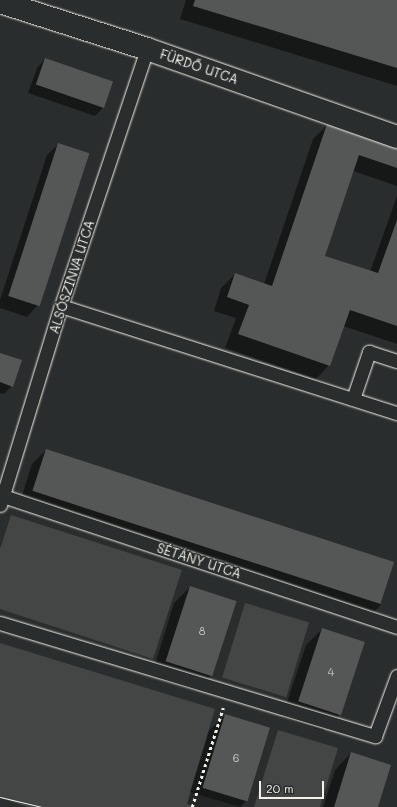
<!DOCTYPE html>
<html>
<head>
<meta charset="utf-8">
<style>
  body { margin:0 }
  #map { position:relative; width:397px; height:807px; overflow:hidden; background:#2a2d2e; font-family:Mali,sans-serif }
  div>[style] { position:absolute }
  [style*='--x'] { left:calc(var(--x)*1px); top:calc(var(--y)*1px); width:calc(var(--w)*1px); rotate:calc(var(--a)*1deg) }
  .green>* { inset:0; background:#444645; transform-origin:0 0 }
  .shadow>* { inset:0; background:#0007 }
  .building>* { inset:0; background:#555756; transform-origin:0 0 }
  .path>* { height:2.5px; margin-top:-1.25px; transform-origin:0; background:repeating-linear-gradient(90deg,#f4f1e8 0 3px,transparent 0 6px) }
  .roads { filter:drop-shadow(0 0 1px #f4f1e8) drop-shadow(0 0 1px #f4f1e8) }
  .service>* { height:13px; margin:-6.5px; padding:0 6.5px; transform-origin:6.5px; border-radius:6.5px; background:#2a2d2e }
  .minor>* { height:22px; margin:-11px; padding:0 11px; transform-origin:11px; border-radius:11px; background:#2a2d2e }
  .tram>* { height:1px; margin:-0.5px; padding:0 0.5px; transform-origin:0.5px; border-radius:0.5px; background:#f4f1e8 }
  span { translate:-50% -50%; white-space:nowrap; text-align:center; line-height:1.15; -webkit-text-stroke:3px #2a2d2e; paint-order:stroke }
  .number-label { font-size:11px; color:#cccac4 }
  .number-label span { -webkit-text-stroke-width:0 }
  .street-label { font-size:13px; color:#f4f1e8 }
  .scale { position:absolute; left:259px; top:781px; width:65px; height:18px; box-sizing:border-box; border:2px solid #f4f1e8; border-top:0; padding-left:5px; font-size:12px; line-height:14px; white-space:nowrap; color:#f4f1e8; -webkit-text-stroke:3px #2a2d2e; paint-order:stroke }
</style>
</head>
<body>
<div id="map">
  <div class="green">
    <div style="clip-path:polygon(11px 515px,182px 570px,153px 659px,0 609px,0 549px)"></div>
    <div style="left:245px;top:603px;width:67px;height:78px;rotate:17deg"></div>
    <div style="clip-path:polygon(0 643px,215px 709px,190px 792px,240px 807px,28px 807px,0 798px)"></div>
    <div style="clip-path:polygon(278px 730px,338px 748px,320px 807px,254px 807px)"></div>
  </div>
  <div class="shadow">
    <div style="clip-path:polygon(186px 0,397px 0,397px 86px,180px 19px)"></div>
    <div style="clip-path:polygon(45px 59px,112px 82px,103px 108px,95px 116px,28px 93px,37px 68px)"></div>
    <div style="clip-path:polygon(327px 125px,397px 149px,397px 186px,353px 171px,324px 257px,370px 272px,397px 196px,397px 344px,343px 326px,329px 365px,316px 379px,225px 348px,236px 318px,214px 311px,221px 288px,235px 274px,264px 284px,313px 139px)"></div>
    <div style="clip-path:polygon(59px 144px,38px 305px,27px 317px,0 308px,0 300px,47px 155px)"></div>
    <div style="clip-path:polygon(0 354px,12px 386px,4px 394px,0 393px)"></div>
    <div style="clip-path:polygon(46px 450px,393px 564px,380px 606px,366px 619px,19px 505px,32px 464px)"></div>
    <div style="clip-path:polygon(190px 587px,212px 675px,196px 691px,151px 677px,174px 603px)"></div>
    <div style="clip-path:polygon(322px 629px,339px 715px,323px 731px,282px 717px,306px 645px)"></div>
    <div style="clip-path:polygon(225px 715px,246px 801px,240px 807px,196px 807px,187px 804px,209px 731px)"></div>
    <div style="clip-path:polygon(351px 753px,377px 807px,323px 807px,335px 770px)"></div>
  </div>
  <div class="building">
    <div style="clip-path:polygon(195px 0,397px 0,397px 68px,193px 6px)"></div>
    <div style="left:45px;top:58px;width:72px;height:28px;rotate:19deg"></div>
    <div style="clip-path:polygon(327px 124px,397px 148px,397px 168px,359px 155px,325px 256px,378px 273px,397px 220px,397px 326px,350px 310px,330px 366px,238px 334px,249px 305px,227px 297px,235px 273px,272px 286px)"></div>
    <div style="left:58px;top:143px;width:33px;height:161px;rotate:18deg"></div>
    <div style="clip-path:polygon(0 353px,22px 360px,13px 387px,0 382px)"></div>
    <div style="left:46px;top:449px;width:366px;height:44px;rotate:18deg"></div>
    <div style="left:190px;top:586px;width:49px;height:79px;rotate:18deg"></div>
    <div style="left:322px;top:628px;width:45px;height:77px;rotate:18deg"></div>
    <div style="left:225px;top:714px;width:47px;height:77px;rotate:17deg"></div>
    <div style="clip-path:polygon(351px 752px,391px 765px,378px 807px,334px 807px)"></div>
  </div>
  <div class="path">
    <div style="--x:192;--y:807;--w:104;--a:-72.6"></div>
  </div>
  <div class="roads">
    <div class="service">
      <div style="--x:61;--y:306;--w:353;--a:17.7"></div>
      <div style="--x:353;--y:399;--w:50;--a:-71.2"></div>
      <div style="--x:369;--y:352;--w:29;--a:18"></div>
      <div style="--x:0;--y:495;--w:418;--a:18.4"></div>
      <div style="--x:0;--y:505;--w:208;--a:-73"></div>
      <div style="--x:61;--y:306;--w:271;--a:-71.5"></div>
      <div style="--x:0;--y:623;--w:392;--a:16.8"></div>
      <div style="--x:375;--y:736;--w:64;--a:-69.9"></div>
    </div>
    <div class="minor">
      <div style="--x:0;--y:2;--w:154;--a:17.7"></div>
      <div style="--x:147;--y:49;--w:265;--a:19.4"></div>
    </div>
  </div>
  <div class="tram">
    <div style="--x:0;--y:797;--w:43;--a:13.4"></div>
  </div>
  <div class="number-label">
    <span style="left:202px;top:631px">8</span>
    <span style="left:331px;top:672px">4</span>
    <span style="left:236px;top:758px">6</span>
  </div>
  <div class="street-label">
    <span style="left:199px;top:67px;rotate:19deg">FÜRDŐ UTCA</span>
    <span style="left:72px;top:277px;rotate:-72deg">ALSÓSZINVA UTCA</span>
    <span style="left:199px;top:561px;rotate:18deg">SÉTÁNY UTCA</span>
  </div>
  <div class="scale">20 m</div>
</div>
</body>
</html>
